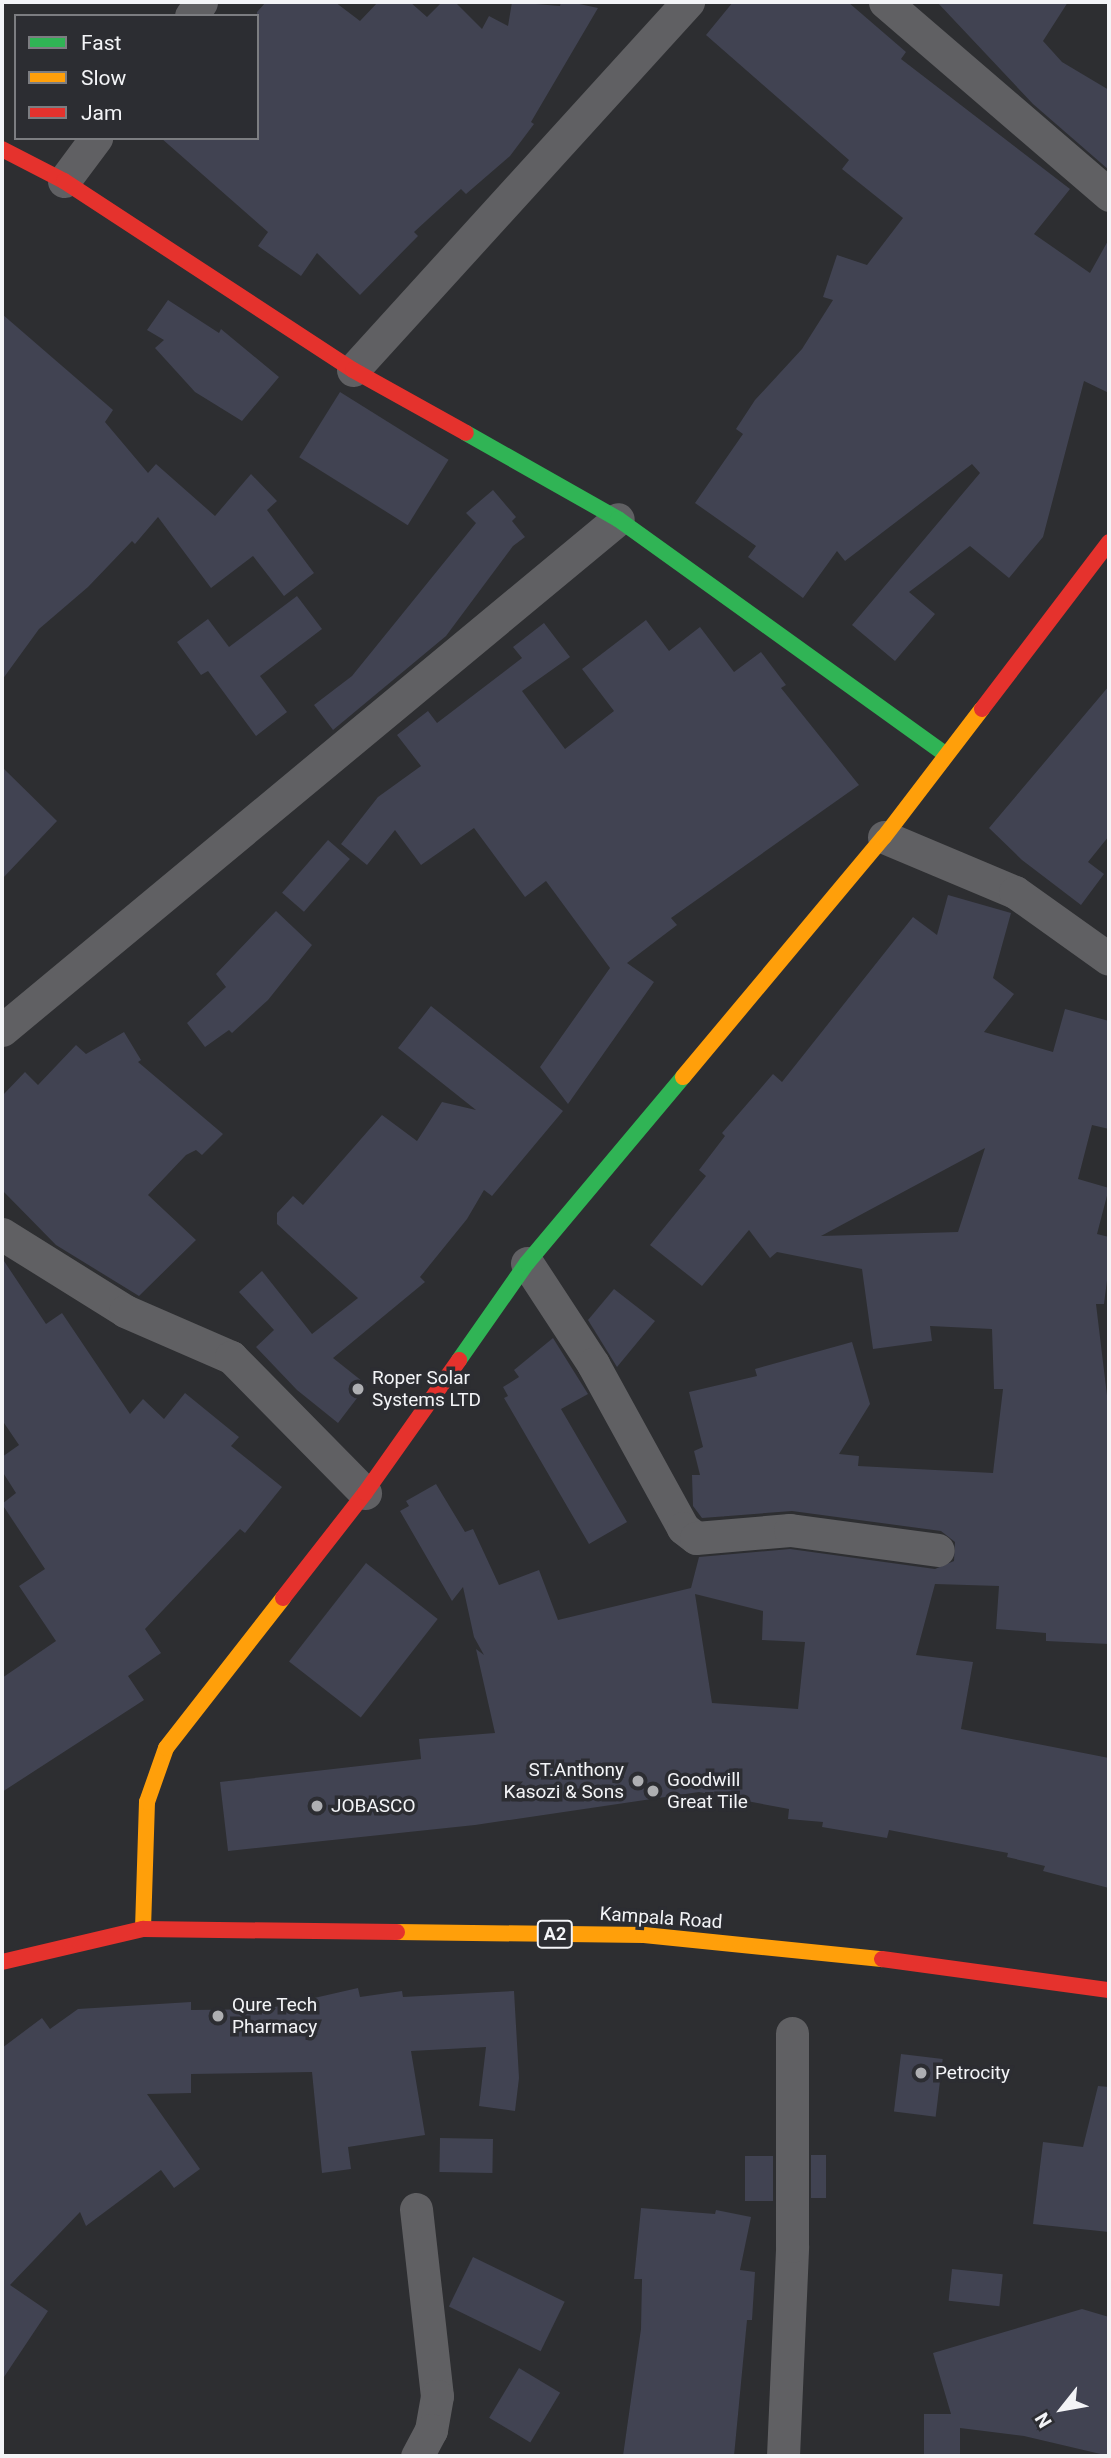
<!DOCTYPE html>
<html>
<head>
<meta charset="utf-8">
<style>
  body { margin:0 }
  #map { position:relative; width:1111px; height:2458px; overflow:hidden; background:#2d2e31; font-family:Roboto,sans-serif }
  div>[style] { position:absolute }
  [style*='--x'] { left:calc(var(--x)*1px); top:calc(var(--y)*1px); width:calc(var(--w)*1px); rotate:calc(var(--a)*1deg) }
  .building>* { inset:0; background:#414352; transform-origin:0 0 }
  .street>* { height:33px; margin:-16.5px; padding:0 16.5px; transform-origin:16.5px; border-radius:16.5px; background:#606063 }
  .fast>* { height:16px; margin:-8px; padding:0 8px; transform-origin:8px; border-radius:8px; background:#30b455 }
  .slow>* { height:16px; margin:-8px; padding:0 8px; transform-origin:8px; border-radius:8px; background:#ff9f0a }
  .jam>* { height:16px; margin:-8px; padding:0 8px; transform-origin:8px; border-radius:8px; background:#e5322d }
  .dots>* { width:19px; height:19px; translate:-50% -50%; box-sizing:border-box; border:4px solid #2c2d32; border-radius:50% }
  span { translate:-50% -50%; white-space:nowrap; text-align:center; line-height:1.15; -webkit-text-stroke:7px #2c2d32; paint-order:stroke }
  .shield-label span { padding:2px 5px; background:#2c2d32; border:2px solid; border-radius:5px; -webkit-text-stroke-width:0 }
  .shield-label { font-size:18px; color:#f3f4f7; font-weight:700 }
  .poi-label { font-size:19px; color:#f3f4f7 }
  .left { translate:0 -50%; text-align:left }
  .right { translate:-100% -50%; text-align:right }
  .street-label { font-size:19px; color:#f3f4f7 }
  .frame { position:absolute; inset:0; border:4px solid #f3f4f7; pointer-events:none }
  .legend { position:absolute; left:14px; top:14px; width:245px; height:126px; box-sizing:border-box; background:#2c2d32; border:2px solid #7c7d81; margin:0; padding:9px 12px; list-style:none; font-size:21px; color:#f3f4f7 }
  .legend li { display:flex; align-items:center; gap:14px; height:35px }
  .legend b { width:35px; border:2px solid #7c7d81 }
  .north { position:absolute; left:1027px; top:2374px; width:70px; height:70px; -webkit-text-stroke:5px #2c2d32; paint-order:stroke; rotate:239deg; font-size:19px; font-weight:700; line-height:28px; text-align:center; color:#f3f4f7 }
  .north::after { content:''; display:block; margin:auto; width:24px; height:32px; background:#f3f4f7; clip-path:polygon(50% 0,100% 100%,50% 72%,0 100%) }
</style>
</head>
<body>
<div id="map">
  <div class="building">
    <div style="clip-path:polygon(266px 2px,335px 2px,360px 21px,378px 2px,410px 2px,427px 17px,442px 2px,455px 2px,482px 29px,489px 16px,508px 26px,512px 2px,560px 6px,561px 2px,570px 2px,598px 8px,531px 122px,534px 124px,510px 156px,466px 194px,461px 189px,414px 232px,418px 236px,360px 295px,317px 253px,301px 276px,258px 246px,268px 232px,161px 138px,257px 138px,257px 12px)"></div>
    <div style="clip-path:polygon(733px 2px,848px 2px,906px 52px,901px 59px,1070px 189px,1034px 234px,1090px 273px,1109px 239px,1109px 393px,1084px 381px,1043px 537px,1009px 578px,970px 546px,909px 592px,935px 614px,895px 661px,852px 625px,980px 473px,972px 464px,845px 561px,837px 551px,803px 598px,748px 557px,756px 546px,695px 503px,743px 434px,736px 429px,755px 400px,802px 349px,833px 300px,823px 297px,837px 255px,867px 265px,903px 218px,842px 169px,849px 160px,706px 35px)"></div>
    <div style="clip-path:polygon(937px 2px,1068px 2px,1043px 41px,1062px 62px,1109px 90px,1109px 170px,1033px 104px)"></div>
    <div style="clip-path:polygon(168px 300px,219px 333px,221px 329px,279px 377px,242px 421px,195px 392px,155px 348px,164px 340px,147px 330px)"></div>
    <div style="clip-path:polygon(2px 314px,113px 410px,105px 422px,148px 473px,156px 464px,215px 516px,251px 474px,277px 501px,267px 510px,314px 573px,284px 596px,253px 556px,211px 588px,158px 517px,135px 544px,132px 541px,88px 587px,39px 629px,2px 680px)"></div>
    <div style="left:340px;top:392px;width:128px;height:77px;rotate:32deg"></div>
    <div style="clip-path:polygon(493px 490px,516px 517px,512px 521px,525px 537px,513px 546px,446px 636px,333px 730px,314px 705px,352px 676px,476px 523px,466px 513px)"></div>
    <div style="clip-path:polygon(297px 596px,322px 629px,260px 676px,287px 712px,256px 736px,208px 671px,201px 675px,177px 642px,208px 619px,229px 647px)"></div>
    <div style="clip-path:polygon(646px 620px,669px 651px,700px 627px,734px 672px,761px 652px,786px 685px,781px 688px,859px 785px,671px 918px,677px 925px,627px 963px,654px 982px,568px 1104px,540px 1067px,610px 968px,546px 881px,525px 897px,474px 828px,421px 865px,395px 830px,367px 865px,341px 844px,378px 797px,421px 766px,397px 735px,428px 711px,437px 723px,522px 658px,513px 647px,544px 623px,570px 657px,522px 691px,565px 749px,614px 711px,582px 669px)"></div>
    <div style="clip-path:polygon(1109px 686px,1109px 836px,1088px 862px,1104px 874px,1081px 905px,1022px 860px,989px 828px)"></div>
    <div style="clip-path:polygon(2px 767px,57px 821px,2px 879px)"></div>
    <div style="left:328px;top:840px;width:29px;height:70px;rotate:41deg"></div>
    <div style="clip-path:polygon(evenodd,948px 895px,1011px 913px,993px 978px,1014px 994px,984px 1032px,1053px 1052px,1065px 1009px,1109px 1021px,1109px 1129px,1092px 1125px,1078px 1179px,1109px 1188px,1097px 1234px,1109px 1237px,1109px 1265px,1104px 1304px,1096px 1304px,1109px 1412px,1109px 1644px,1046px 1641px,1046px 1633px,996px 1629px,999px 1586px,935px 1584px,916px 1655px,973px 1662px,961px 1729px,1109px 1758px,1109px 1888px,1043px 1871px,1045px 1866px,1007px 1857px,1008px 1853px,889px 1830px,887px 1838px,822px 1827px,823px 1822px,788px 1819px,789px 1809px,699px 1792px,475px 1825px,228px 1851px,220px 1782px,421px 1759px,419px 1739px,495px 1733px,476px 1649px,484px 1655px,474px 1637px,463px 1587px,452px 1601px,400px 1511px,409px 1506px,406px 1501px,436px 1484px,465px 1532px,473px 1529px,499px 1585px,539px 1570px,558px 1620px,691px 1588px,699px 1557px,790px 1549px,935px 1569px,954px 1561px,955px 1542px,941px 1531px,792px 1511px,702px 1518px,693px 1506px,692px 1475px,700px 1475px,694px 1451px,703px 1447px,689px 1392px,757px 1376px,755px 1369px,852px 1342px,870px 1404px,839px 1454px,859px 1456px,858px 1466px,993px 1473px,1003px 1389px,994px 1389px,992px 1329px,930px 1326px,932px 1341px,873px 1349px,862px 1269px,777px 1252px,770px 1258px,749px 1230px,702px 1286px,650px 1245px,706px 1176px,699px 1170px,725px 1136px,722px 1133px,773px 1074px,782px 1082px,913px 917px,937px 935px,948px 895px,985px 1148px,958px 1232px,821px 1236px,985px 1148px,948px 895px,695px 1594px,763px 1611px,762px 1640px,805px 1642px,798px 1709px,712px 1703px,695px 1594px)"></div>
    <div style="clip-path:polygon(276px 911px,312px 945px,268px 1000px,232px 1033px,229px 1030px,205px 1047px,187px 1023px,226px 987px,216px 974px)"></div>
    <div style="clip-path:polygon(431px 1006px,563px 1111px,492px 1196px,484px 1190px,467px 1219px,420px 1277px,425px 1282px,333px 1358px,367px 1385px,338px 1423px,297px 1390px,256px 1347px,274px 1330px,239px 1292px,262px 1271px,312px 1334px,358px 1298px,277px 1224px,277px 1213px,293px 1196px,303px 1205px,382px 1115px,417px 1141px,442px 1102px,476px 1110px,398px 1048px)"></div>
    <div style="clip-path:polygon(124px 1032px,141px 1060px,138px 1062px,223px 1134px,202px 1155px,196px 1150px,186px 1155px,148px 1195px,196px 1240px,139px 1296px,56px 1245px,2px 1190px,2px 1096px,25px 1072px,38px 1085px,76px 1045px,86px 1054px)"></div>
    <div style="clip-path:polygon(2px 1258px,46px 1324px,62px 1313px,130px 1414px,143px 1399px,164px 1419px,185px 1393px,239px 1437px,231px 1446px,282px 1487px,245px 1533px,240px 1529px,145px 1629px,161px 1653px,128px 1676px,144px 1700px,2px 1792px,2px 1678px,56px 1641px,19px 1586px,45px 1569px,2px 1504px,16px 1493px,2px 1471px,2px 1457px,19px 1445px,2px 1420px)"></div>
    <div style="clip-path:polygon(614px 1289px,655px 1321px,617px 1367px,588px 1320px)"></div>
    <div style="clip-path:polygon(553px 1338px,588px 1394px,561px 1409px,627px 1522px,589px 1544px,504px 1398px,508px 1396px,503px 1387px,519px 1377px,514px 1370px)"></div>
    <div style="left:366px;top:1563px;width:91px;height:125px;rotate:38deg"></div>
    <div style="clip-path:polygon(358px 1988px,360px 1997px,402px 1991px,403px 1997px,514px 1991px,519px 2078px,515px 2111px,479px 2106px,486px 2047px,411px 2051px,425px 2135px,348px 2147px,351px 2169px,322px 2173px,312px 2072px,191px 2074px,191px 2093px,147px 2094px,200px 2169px,174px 2188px,161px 2170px,86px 2226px,80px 2212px,10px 2285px,48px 2311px,2px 2380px,2px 2048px,42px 2018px,50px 2029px,78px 2009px,191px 2002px,191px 2010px,266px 2009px)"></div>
    <div style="left:901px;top:2054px;width:42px;height:58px;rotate:7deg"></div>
    <div style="clip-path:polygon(1098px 2086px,1109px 2087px,1109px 2232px,1033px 2224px,1043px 2142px,1083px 2147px)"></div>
    <div style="left:440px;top:2138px;width:53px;height:34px;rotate:1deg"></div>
    <div style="left:811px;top:2155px;width:15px;height:43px"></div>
    <div style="left:773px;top:2156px;width:45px;height:28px;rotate:90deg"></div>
    <div style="clip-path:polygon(641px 2208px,715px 2214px,716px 2210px,751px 2217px,740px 2270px,755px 2272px,752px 2320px,747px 2320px,734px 2456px,623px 2456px,641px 2329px,642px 2279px,634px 2279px)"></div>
    <div style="left:473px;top:2257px;width:102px;height:55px;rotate:26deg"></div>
    <div style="left:952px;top:2269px;width:51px;height:32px;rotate:6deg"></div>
    <div style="clip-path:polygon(1082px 2309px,1109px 2317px,1109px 2456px,1024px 2436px,960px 2428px,960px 2456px,924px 2456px,924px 2414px,951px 2414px,933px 2353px)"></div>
    <div style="left:519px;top:2368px;width:48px;height:58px;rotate:31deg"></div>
  </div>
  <div class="street">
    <div style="--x:885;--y:2;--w:296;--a:40.7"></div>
    <div style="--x:191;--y:16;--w:17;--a:-54"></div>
    <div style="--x:64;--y:181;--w:54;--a:-53.3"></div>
    <div style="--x:353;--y:370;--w:498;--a:-47.7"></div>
    <div style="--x:884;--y:837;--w:142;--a:22.8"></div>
    <div style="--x:1015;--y:892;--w:115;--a:35.5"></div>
    <div style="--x:2;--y:1030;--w:800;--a:-39.68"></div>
    <div style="--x:2;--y:1234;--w:145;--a:32"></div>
    <div style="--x:125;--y:1311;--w:116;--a:23.5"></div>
    <div style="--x:231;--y:1357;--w:191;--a:45.4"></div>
    <div style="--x:527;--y:1263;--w:121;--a:56.8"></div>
    <div style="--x:593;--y:1364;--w:187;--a:61.2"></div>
    <div style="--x:683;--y:1528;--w:16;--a:38"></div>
    <div style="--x:696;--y:1538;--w:94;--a:-4.9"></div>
    <div style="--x:790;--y:1530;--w:149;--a:7.7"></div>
    <div style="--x:416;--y:2209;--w:188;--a:83.6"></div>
    <div style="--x:437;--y:2396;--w:35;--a:100"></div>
    <div style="--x:431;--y:2430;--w:30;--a:118"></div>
    <div style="--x:783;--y:2456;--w:210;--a:-87.5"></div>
    <div style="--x:792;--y:2246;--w:213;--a:-90"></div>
  </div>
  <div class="fast">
    <div style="--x:466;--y:433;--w:175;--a:29.5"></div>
    <div style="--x:618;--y:519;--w:401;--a:35.7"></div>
    <div style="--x:459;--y:1360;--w:118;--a:-55"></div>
    <div style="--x:527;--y:1263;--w:243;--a:-50"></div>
  </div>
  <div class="slow">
    <div style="--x:683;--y:1077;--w:313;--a:-50.1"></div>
    <div style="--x:884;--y:837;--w:161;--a:-52.6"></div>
    <div style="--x:143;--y:1929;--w:127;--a:-88.2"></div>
    <div style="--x:147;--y:1802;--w:57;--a:-70.6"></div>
    <div style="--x:166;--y:1748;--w:190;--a:-52"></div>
    <div style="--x:397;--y:1932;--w:247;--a:0.7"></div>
    <div style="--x:644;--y:1935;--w:239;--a:5.8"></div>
  </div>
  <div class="jam">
    <div style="--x:2;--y:149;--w:70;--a:27.3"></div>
    <div style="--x:64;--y:181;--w:345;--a:33.2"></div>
    <div style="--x:353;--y:370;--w:129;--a:29.1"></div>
    <div style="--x:982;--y:709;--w:210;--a:-52.7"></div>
    <div style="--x:283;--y:1598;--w:133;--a:-52"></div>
    <div style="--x:365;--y:1493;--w:163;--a:-54.7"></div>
    <div style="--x:882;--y:1959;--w:229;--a:7.8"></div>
    <div style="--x:2;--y:1962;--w:145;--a:-13.2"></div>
    <div style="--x:143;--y:1929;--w:254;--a:0.7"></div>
  </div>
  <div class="dots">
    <div style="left:358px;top:1389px;background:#aeafb2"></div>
    <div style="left:638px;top:1781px;background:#aeafb2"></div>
    <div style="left:653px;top:1791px;background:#aeafb2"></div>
    <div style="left:317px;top:1806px;background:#aeafb2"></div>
    <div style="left:218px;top:2016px;background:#aeafb2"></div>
    <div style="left:921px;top:2073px;background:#aeafb2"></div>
  </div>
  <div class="shield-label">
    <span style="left:555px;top:1934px">A2</span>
  </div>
  <div class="poi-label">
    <span class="left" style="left:372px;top:1389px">Roper Solar<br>Systems LTD</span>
    <span class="right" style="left:624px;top:1781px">ST.Anthony<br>Kasozi &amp; Sons</span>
    <span class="left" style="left:667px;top:1791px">Goodwill<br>Great Tile</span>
    <span class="left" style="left:331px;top:1806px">JOBASCO</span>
    <span class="left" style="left:232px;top:2016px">Qure Tech<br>Pharmacy</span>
    <span class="left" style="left:935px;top:2073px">Petrocity</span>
  </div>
  <div class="street-label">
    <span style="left:661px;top:1918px;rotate:4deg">Kampala Road</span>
  </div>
  <div class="frame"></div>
  <ul class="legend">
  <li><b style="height:9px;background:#30b455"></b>Fast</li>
  <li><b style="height:9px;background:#ff9f0a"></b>Slow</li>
  <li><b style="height:9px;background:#e5322d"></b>Jam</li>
  </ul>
  <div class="north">N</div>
</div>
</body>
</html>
